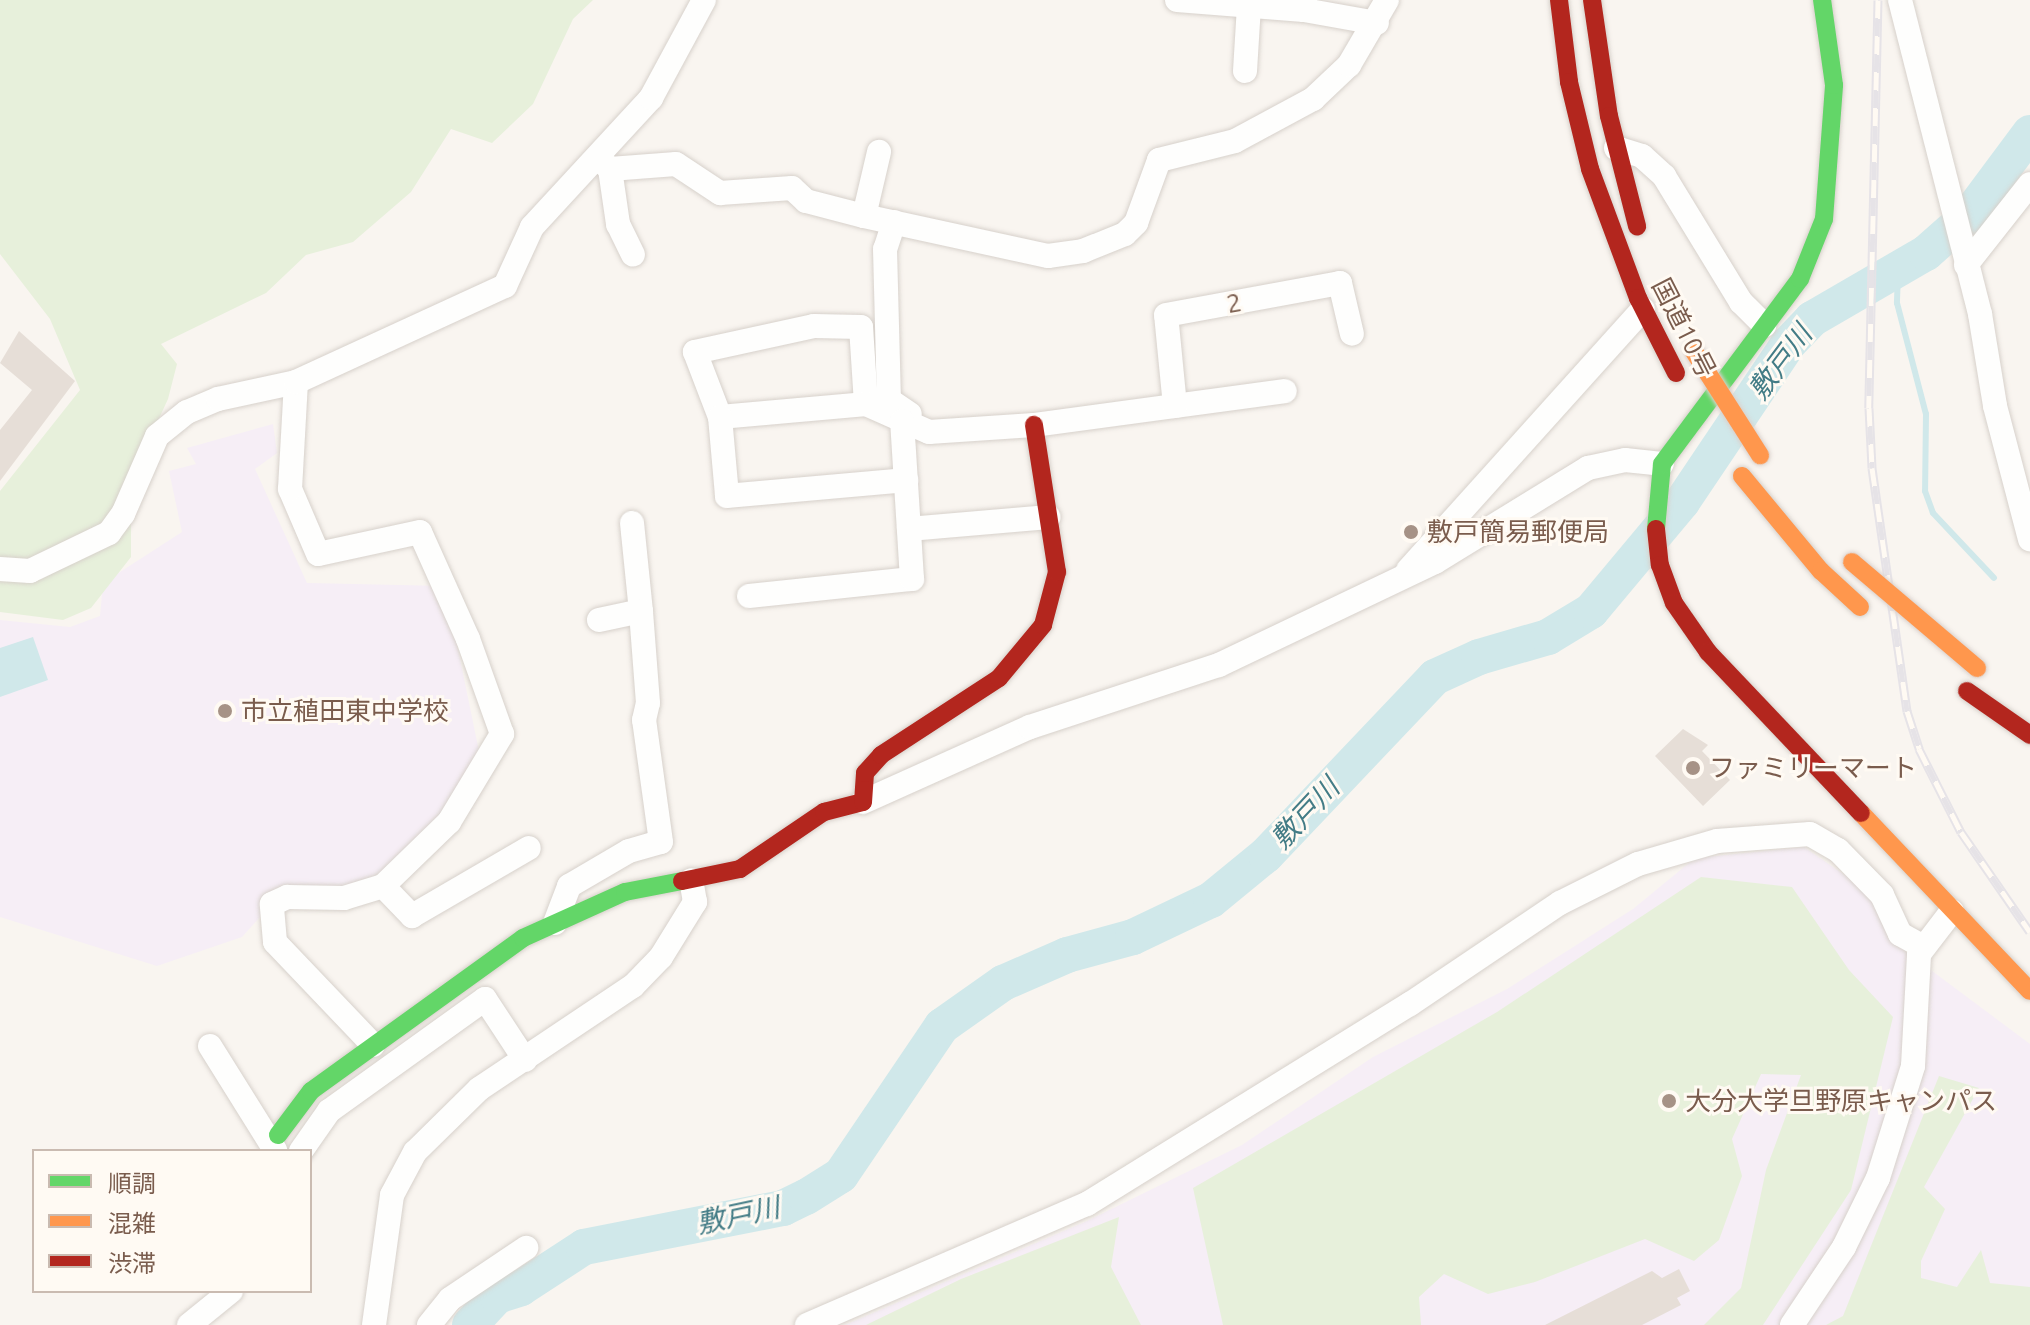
<!DOCTYPE html>
<html>
<head>
<meta charset="utf-8">
<style>
  body { margin:0 }
  #map { position:relative; width:2030px; height:1325px; overflow:hidden; background:#f9f5f0; font-family:Ubuntu,"Noto Sans JP",sans-serif }
  div>[style] { position:absolute }
  [style*='--x'] { left:calc(var(--x)*1px); top:calc(var(--y)*1px); width:calc(var(--w)*1px); rotate:calc(var(--a)*1deg) }
  .education>* { inset:0; background:#f6eef6 }
  .green>* { inset:0; background:#e7f0db }
  .water>* { inset:0; background:#d0e8ea }
  .stream>* { height:6px; margin:-3px; padding:0 3px; transform-origin:3px; border-radius:3px; background:#d0e8ea }
  .river>* { height:36px; margin:-18px; padding:0 18px; transform-origin:18px; border-radius:18px; background:#d0e8ea }
  .building>* { inset:0; background:#e6ded7 }
  .roads { filter:drop-shadow(0 0 2px #d7d1cb) drop-shadow(0 0 2px #d7d1cb) }
  .street>* { height:24px; margin:-12px; padding:0 12px; transform-origin:12px; border-radius:12px; background:#fefefd }
  .fast>* { height:18px; margin:-9px; padding:0 9px; transform-origin:9px; border-radius:9px; background:#63d668 }
  .slow>* { height:18px; margin:-9px; padding:0 9px; transform-origin:9px; border-radius:9px; background:#ff974d }
  .jam>* { height:18px; margin:-9px; padding:0 9px; transform-origin:9px; border-radius:9px; background:#b3261e }
  .rail>* { height:9px; margin-top:-4.5px; transform-origin:0; background:repeating-linear-gradient(90deg,#fffaf3 0 18px,#e6e3e7 0 36px); box-sizing:border-box; border-block:2px solid #e6e3e7 }
  .bridges { filter:drop-shadow(0 0 2px #dad1cc) drop-shadow(0 0 2px #dad1cc) }
  .slow-bridge>* { height:18px; margin:-9px; padding:0 9px; transform-origin:9px; border-radius:9px; background:#ff974d }
  .dots>* { width:22px; height:22px; translate:-50% -50%; box-sizing:border-box; border:4px solid #fffaf3; border-radius:50% }
  span { translate:-50% -50%; white-space:nowrap; text-align:center; line-height:1.15; -webkit-text-stroke:6px #fffaf3; paint-order:stroke }
  .street-label { font-size:26px; color:#7a5c4d }
  .poi-label { font-size:26px; color:#7a5c4d }
  .left { translate:0 -50%; text-align:left }
  .water-label { font-size:28px; color:#437c86; font-style:italic }
  .legend { position:absolute; left:32px; top:1149px; width:280px; height:144px; box-sizing:border-box; background:#fffaf3; border:2px solid #cabbb1; margin:0; padding:10px 14px; list-style:none; font-size:24px; color:#7a5c4d }
  .legend li { display:flex; align-items:center; gap:16px; height:40px }
  .legend b { width:40px; border:2px solid #cabbb1 }
</style>
</head>
<body>
<div id="map">
  <div class="education">
    <div style="clip-path:polygon(273px 424px,277px 453px,255px 469px,307px 583px,445px 586px,482px 766px,392px 878px,272px 904px,242px 937px,157px 966px,0 917px,0 620px,70px 627px,100px 616px,103px 583px,182px 532px,169px 471px,196px 464px,187px 448px)"></div>
    <div style="clip-path:polygon(1804px 847px,1865px 889px,1904px 950px,2030px 1044px,2030px 1325px,845px 1325px,1087px 1221px,1242px 1145px,1373px 1057px,1507px 989px,1633px 909px,1695px 858px)"></div>
  </div>
  <div class="green">
    <div style="clip-path:polygon(0 0,593px 0,573px 19px,533px 104px,492px 143px,451px 129px,411px 192px,353px 242px,306px 255px,266px 293px,161px 344px,177px 364px,168px 399px,131px 479px,131px 557px,91px 608px,63px 620px,0 612px,0 491px,80px 390px,50px 319px,0 254px)"></div>
    <div style="clip-path:polygon(1701px 877px,1792px 887px,1849px 970px,1893px 1017px,1851px 1190px,1763px 1325px,1704px 1325px,1741px 1288px,1766px 1170px,1801px 1075px,1761px 1074px,1732px 1139px,1742px 1176px,1719px 1240px,1694px 1261px,1645px 1239px,1535px 1282px,1488px 1294px,1444px 1274px,1419px 1297px,1421px 1325px,1223px 1325px,1193px 1188px,1497px 1012px)"></div>
    <div style="clip-path:polygon(1939px 1076px,1979px 1088px,1924px 1187px,1945px 1209px,1921px 1261px,1921px 1278px,1957px 1287px,1981px 1250px,1990px 1283px,2030px 1287px,2030px 1325px,1826px 1325px,1843px 1316px)"></div>
    <div style="clip-path:polygon(1119px 1217px,1111px 1267px,1141px 1325px,866px 1325px,961px 1279px)"></div>
  </div>
  <div class="water">
    <div style="clip-path:polygon(33px 637px,48px 680px,0 697px,0 648px)"></div>
  </div>
  <div class="stream">
    <div style="--x:1898;--y:272;--w:31;--a:92"></div>
    <div style="--x:1897;--y:303;--w:115;--a:75.4"></div>
    <div style="--x:1926;--y:414;--w:77;--a:90.7"></div>
    <div style="--x:1925;--y:491;--w:23;--a:70"></div>
    <div style="--x:1933;--y:513;--w:89;--a:46.8"></div>
  </div>
  <div class="river">
    <div style="--x:470;--y:1325;--w:40;--a:-47"></div>
    <div style="--x:497;--y:1296;--w:25;--a:-18"></div>
    <div style="--x:521;--y:1288;--w:75;--a:-33.1"></div>
    <div style="--x:584;--y:1247;--w:203;--a:-11.1"></div>
    <div style="--x:783;--y:1208;--w:25;--a:-26"></div>
    <div style="--x:806;--y:1197;--w:41;--a:-32.2"></div>
    <div style="--x:841;--y:1175;--w:180;--a:-55.9"></div>
    <div style="--x:942;--y:1026;--w:75;--a:-35.2"></div>
    <div style="--x:1003;--y:983;--w:70;--a:-23.6"></div>
    <div style="--x:1067;--y:955;--w:68;--a:-15.3"></div>
    <div style="--x:1133;--y:937;--w:86;--a:-25.4"></div>
    <div style="--x:1211;--y:900;--w:71;--a:-39.3"></div>
    <div style="--x:1266;--y:855;--w:245;--a:-46.5"></div>
    <div style="--x:1435;--y:677;--w:48;--a:-24.4"></div>
    <div style="--x:1479;--y:657;--w:72;--a:-16.2"></div>
    <div style="--x:1548;--y:637;--w:50;--a:-31.2"></div>
    <div style="--x:1591;--y:611;--w:142;--a:-50.1"></div>
    <div style="--x:1682;--y:502;--w:190;--a:-56.1"></div>
    <div style="--x:1788;--y:344;--w:35;--a:-46"></div>
    <div style="--x:1812;--y:319;--w:132;--a:-30.1"></div>
    <div style="--x:1926;--y:253;--w:57;--a:-41.5"></div>
    <div style="--x:1969;--y:215;--w:102;--a:-53.4"></div>
  </div>
  <div class="building">
    <div style="clip-path:polygon(19px 331px,75px 381px,0 481px,0 430px,32px 390px,0 363px)"></div>
    <div style="clip-path:polygon(1683px 729px,1708px 745px,1702px 751px,1730px 780px,1703px 806px,1655px 756px)"></div>
    <div style="clip-path:polygon(1679px 1269px,1690px 1291px,1677px 1298px,1681px 1305px,1642px 1325px,1545px 1325px,1652px 1271px,1662px 1278px)"></div>
  </div>
  <div class="roads">
    <div class="street">
      <div style="--x:1177;--y:0;--w:127;--a:4.5"></div>
      <div style="--x:1305;--y:0;--w:10;--a:96"></div>
      <div style="--x:1304;--y:10;--w:74;--a:10.1"></div>
      <div style="--x:1900;--y:0;--w:324;--a:75.7"></div>
      <div style="--x:1980;--y:314;--w:93;--a:80.7"></div>
      <div style="--x:1995;--y:406;--w:138;--a:75.3"></div>
      <div style="--x:1245;--y:71;--w:65;--a:-86.5"></div>
      <div style="--x:1616;--y:148;--w:27;--a:17"></div>
      <div style="--x:1642;--y:156;--w:30;--a:42"></div>
      <div style="--x:1664;--y:176;--w:148;--a:58.6"></div>
      <div style="--x:1741;--y:302;--w:33;--a:45"></div>
      <div style="--x:599;--y:159;--w:15;--a:42"></div>
      <div style="--x:610;--y:169;--w:56;--a:81.7"></div>
      <div style="--x:618;--y:224;--w:34;--a:64"></div>
      <div style="--x:610;--y:169;--w:66;--a:-4.3"></div>
      <div style="--x:676;--y:164;--w:53;--a:33.4"></div>
      <div style="--x:720;--y:193;--w:72;--a:-4"></div>
      <div style="--x:792;--y:188;--w:19;--a:43"></div>
      <div style="--x:806;--y:201;--w:60;--a:14.5"></div>
      <div style="--x:864;--y:216;--w:66;--a:-76.8"></div>
      <div style="--x:864;--y:216;--w:188;--a:12.3"></div>
      <div style="--x:1048;--y:256;--w:35;--a:-8"></div>
      <div style="--x:1083;--y:251;--w:45;--a:-22"></div>
      <div style="--x:1125;--y:234;--w:16;--a:-45"></div>
      <div style="--x:1136;--y:223;--w:67;--a:-69.9"></div>
      <div style="--x:1159;--y:160;--w:78;--a:-14"></div>
      <div style="--x:1235;--y:141;--w:89;--a:-28.3"></div>
      <div style="--x:1313;--y:99;--w:50;--a:-43.4"></div>
      <div style="--x:1349;--y:65;--w:75;--a:-59.7"></div>
      <div style="--x:894;--y:222;--w:28;--a:108"></div>
      <div style="--x:885;--y:249;--w:151;--a:88.5"></div>
      <div style="--x:889;--y:400;--w:25;--a:34"></div>
      <div style="--x:1966;--y:265;--w:103;--a:-51.7"></div>
      <div style="--x:866;--y:404;--w:77;--a:-93.7"></div>
      <div style="--x:861;--y:327;--w:47;--a:-178.8"></div>
      <div style="--x:814;--y:326;--w:122;--a:167.7"></div>
      <div style="--x:695;--y:352;--w:70;--a:69"></div>
      <div style="--x:720;--y:417;--w:147;--a:-5.1"></div>
      <div style="--x:866;--y:404;--w:69;--a:24"></div>
      <div style="--x:929;--y:432;--w:105;--a:-3.8"></div>
      <div style="--x:1034;--y:425;--w:253;--a:-7.7"></div>
      <div style="--x:1175;--y:406;--w:91;--a:-95.6"></div>
      <div style="--x:1166;--y:315;--w:177;--a:-10.4"></div>
      <div style="--x:1340;--y:283;--w:52;--a:76.8"></div>
      <div style="--x:720;--y:417;--w:79;--a:84.9"></div>
      <div style="--x:727;--y:496;--w:180;--a:-5.1"></div>
      <div style="--x:632;--y:523;--w:88;--a:84.2"></div>
      <div style="--x:909;--y:529;--w:140;--a:-4.9"></div>
      <div style="--x:0;--y:569;--w:30;--a:4"></div>
      <div style="--x:30;--y:571;--w:88;--a:-25.7"></div>
      <div style="--x:109;--y:533;--w:24;--a:-54"></div>
      <div style="--x:123;--y:514;--w:85;--a:-66.4"></div>
      <div style="--x:157;--y:436;--w:38;--a:-39"></div>
      <div style="--x:187;--y:412;--w:34;--a:-23"></div>
      <div style="--x:218;--y:399;--w:80;--a:-12.3"></div>
      <div style="--x:1408;--y:570;--w:351;--a:-48"></div>
      <div style="--x:749;--y:596;--w:164;--a:-6"></div>
      <div style="--x:912;--y:579;--w:158;--a:-93.6"></div>
      <div style="--x:863;--y:802;--w:183;--a:-24.2"></div>
      <div style="--x:1030;--y:727;--w:199;--a:-18.2"></div>
      <div style="--x:1219;--y:665;--w:239;--a:-25.5"></div>
      <div style="--x:1435;--y:562;--w:180;--a:-31.6"></div>
      <div style="--x:1588;--y:468;--w:38;--a:-12"></div>
      <div style="--x:1625;--y:460;--w:37;--a:6"></div>
      <div style="--x:383;--y:886;--w:42;--a:46"></div>
      <div style="--x:412;--y:916;--w:135;--a:-30.2"></div>
      <div style="--x:555;--y:923;--w:40;--a:-69"></div>
      <div style="--x:569;--y:886;--w:69;--a:-30.3"></div>
      <div style="--x:629;--y:851;--w:33;--a:-16"></div>
      <div style="--x:661;--y:842;--w:123;--a:-97.9"></div>
      <div style="--x:644;--y:720;--w:17;--a:-77"></div>
      <div style="--x:648;--y:703;--w:92;--a:-94.4"></div>
      <div style="--x:641;--y:611;--w:43;--a:167.9"></div>
      <div style="--x:373;--y:1045;--w:142;--a:-133.6"></div>
      <div style="--x:275;--y:942;--w:38;--a:-95"></div>
      <div style="--x:272;--y:904;--w:17;--a:-25"></div>
      <div style="--x:287;--y:897;--w:57;--a:1"></div>
      <div style="--x:344;--y:898;--w:41;--a:-17.1"></div>
      <div style="--x:383;--y:886;--w:92;--a:-44.1"></div>
      <div style="--x:449;--y:822;--w:103;--a:-58.9"></div>
      <div style="--x:502;--y:734;--w:101;--a:-109.7"></div>
      <div style="--x:468;--y:639;--w:117;--a:-114.2"></div>
      <div style="--x:420;--y:532;--w:104;--a:167.8"></div>
      <div style="--x:318;--y:554;--w:71;--a:-113.3"></div>
      <div style="--x:290;--y:489;--w:107;--a:-86.8"></div>
      <div style="--x:296;--y:382;--w:230;--a:-24.7"></div>
      <div style="--x:505;--y:286;--w:65;--a:-65.4"></div>
      <div style="--x:532;--y:227;--w:176;--a:-47.3"></div>
      <div style="--x:651;--y:98;--w:111;--a:-61.6"></div>
      <div style="--x:210;--y:1046;--w:123;--a:58"></div>
      <div style="--x:301;--y:1151;--w:49;--a:-55"></div>
      <div style="--x:329;--y:1111;--w:192;--a:-35.7"></div>
      <div style="--x:485;--y:999;--w:73;--a:56.7"></div>
      <div style="--x:189;--y:1325;--w:54;--a:-39"></div>
      <div style="--x:374;--y:1325;--w:131;--a:-82.1"></div>
      <div style="--x:392;--y:1195;--w:49;--a:-61.9"></div>
      <div style="--x:415;--y:1152;--w:90;--a:-44.5"></div>
      <div style="--x:479;--y:1089;--w:185;--a:-33.8"></div>
      <div style="--x:633;--y:986;--w:40;--a:-46"></div>
      <div style="--x:661;--y:957;--w:65;--a:-58.3"></div>
      <div style="--x:695;--y:902;--w:22;--a:-100"></div>
      <div style="--x:429;--y:1325;--w:33;--a:-51"></div>
      <div style="--x:450;--y:1299;--w:92;--a:-33.9"></div>
      <div style="--x:807;--y:1325;--w:305;--a:-23.4"></div>
      <div style="--x:1087;--y:1204;--w:380;--a:-31.8"></div>
      <div style="--x:1410;--y:1004;--w:181;--a:-34"></div>
      <div style="--x:1560;--y:903;--w:87;--a:-26.6"></div>
      <div style="--x:1638;--y:864;--w:82;--a:-16.2"></div>
      <div style="--x:1717;--y:841;--w:93;--a:-4.3"></div>
      <div style="--x:1810;--y:834;--w:32;--a:30"></div>
      <div style="--x:1838;--y:850;--w:63;--a:45.6"></div>
      <div style="--x:1882;--y:895;--w:43;--a:65.2"></div>
      <div style="--x:1900;--y:934;--w:26;--a:29"></div>
      <div style="--x:1792;--y:1325;--w:94;--a:-56.3"></div>
      <div style="--x:1844;--y:1247;--w:77;--a:-63.8"></div>
      <div style="--x:1878;--y:1178;--w:117;--a:-72.6"></div>
      <div style="--x:1913;--y:1066;--w:112;--a:-86.9"></div>
      <div style="--x:1919;--y:954;--w:54;--a:-52.5"></div>
    </div>
    <div class="fast">
      <div style="--x:1656;--y:529;--w:65;--a:-84.7"></div>
      <div style="--x:1662;--y:464;--w:231;--a:-53.3"></div>
      <div style="--x:1800;--y:279;--w:65;--a:-68.2"></div>
      <div style="--x:1824;--y:219;--w:134;--a:-85.7"></div>
      <div style="--x:1834;--y:85;--w:86;--a:-98"></div>
      <div style="--x:278;--y:1135;--w:55;--a:-53.1"></div>
      <div style="--x:311;--y:1091;--w:261;--a:-35.8"></div>
      <div style="--x:523;--y:938;--w:112;--a:-24.3"></div>
      <div style="--x:625;--y:892;--w:58;--a:-10.9"></div>
    </div>
    <div class="slow">
      <div style="--x:1742;--y:476;--w:124;--a:50.3"></div>
      <div style="--x:1821;--y:571;--w:53;--a:42.7"></div>
      <div style="--x:1861;--y:813;--w:245;--a:46.5"></div>
    </div>
    <div class="jam">
      <div style="--x:1559;--y:0;--w:83;--a:83"></div>
      <div style="--x:1569;--y:82;--w:89;--a:76.4"></div>
      <div style="--x:1590;--y:169;--w:138;--a:69.6"></div>
      <div style="--x:1638;--y:298;--w:84;--a:63.1"></div>
      <div style="--x:1592;--y:0;--w:117;--a:81.7"></div>
      <div style="--x:1609;--y:116;--w:114;--a:75.7"></div>
      <div style="--x:1656;--y:529;--w:36;--a:84"></div>
      <div style="--x:1660;--y:565;--w:40;--a:69.8"></div>
      <div style="--x:1674;--y:603;--w:60;--a:55.2"></div>
      <div style="--x:1708;--y:652;--w:222;--a:46.5"></div>
      <div style="--x:1967;--y:691;--w:77;--a:34.9"></div>
      <div style="--x:682;--y:881;--w:59;--a:-11.7"></div>
      <div style="--x:740;--y:869;--w:102;--a:-34.2"></div>
      <div style="--x:824;--y:812;--w:40;--a:-14.4"></div>
      <div style="--x:863;--y:802;--w:29;--a:-86"></div>
      <div style="--x:865;--y:773;--w:24;--a:-48"></div>
      <div style="--x:881;--y:755;--w:141;--a:-33.1"></div>
      <div style="--x:999;--y:678;--w:69;--a:-50.3"></div>
      <div style="--x:1043;--y:625;--w:55;--a:-75.2"></div>
      <div style="--x:1057;--y:572;--w:149;--a:-98.9"></div>
    </div>
  </div>
  <div class="rail">
    <div style="--x:1878;--y:0;--w:408;--a:91.3"></div>
    <div style="--x:1869;--y:408;--w:60;--a:87.1"></div>
    <div style="--x:1872;--y:468;--w:246;--a:81.8"></div>
    <div style="--x:1907;--y:711;--w:40;--a:72"></div>
    <div style="--x:1919;--y:749;--w:93;--a:63.2"></div>
    <div style="--x:1961;--y:832;--w:121;--a:55.4"></div>
  </div>
  <div class="bridges">
    <div class="slow-bridge">
      <div style="--x:1693;--y:350;--w:125;--a:57.5"></div>
      <div style="--x:1852;--y:562;--w:164;--a:40.3"></div>
    </div>
  </div>
  <div class="dots">
    <div style="left:1411px;top:532px;background:#a69286"></div>
    <div style="left:225px;top:711px;background:#a69286"></div>
    <div style="left:1693px;top:768px;background:#a69286"></div>
    <div style="left:1669px;top:1101px;background:#a69286"></div>
  </div>
  <div class="street-label">
    <span style="left:1234px;top:303px;rotate:-10deg">2</span>
    <span style="left:1684px;top:328px;rotate:63deg">国道10号</span>
  </div>
  <div class="poi-label">
    <span class="left" style="left:1427px;top:532px">敷戸簡易郵便局</span>
    <span class="left" style="left:241px;top:711px">市立稙田東中学校</span>
    <span class="left" style="left:1709px;top:768px">ファミリーマート</span>
    <span class="left" style="left:1685px;top:1101px">大分大学旦野原キャンパス</span>
  </div>
  <div class="water-label">
    <span style="left:1780px;top:362px;rotate:-53deg">敷戸川</span>
    <span style="left:1305px;top:813px;rotate:-47deg">敷戸川</span>
    <span style="left:738px;top:1215px;rotate:-12deg">敷戸川</span>
  </div>
  <ul class="legend">
  <li><b style="height:10px;background:#63d668"></b>順調</li>
  <li><b style="height:10px;background:#ff974d"></b>混雑</li>
  <li><b style="height:10px;background:#b3261e"></b>渋滞</li>
  </ul>
</div>
</body>
</html>
